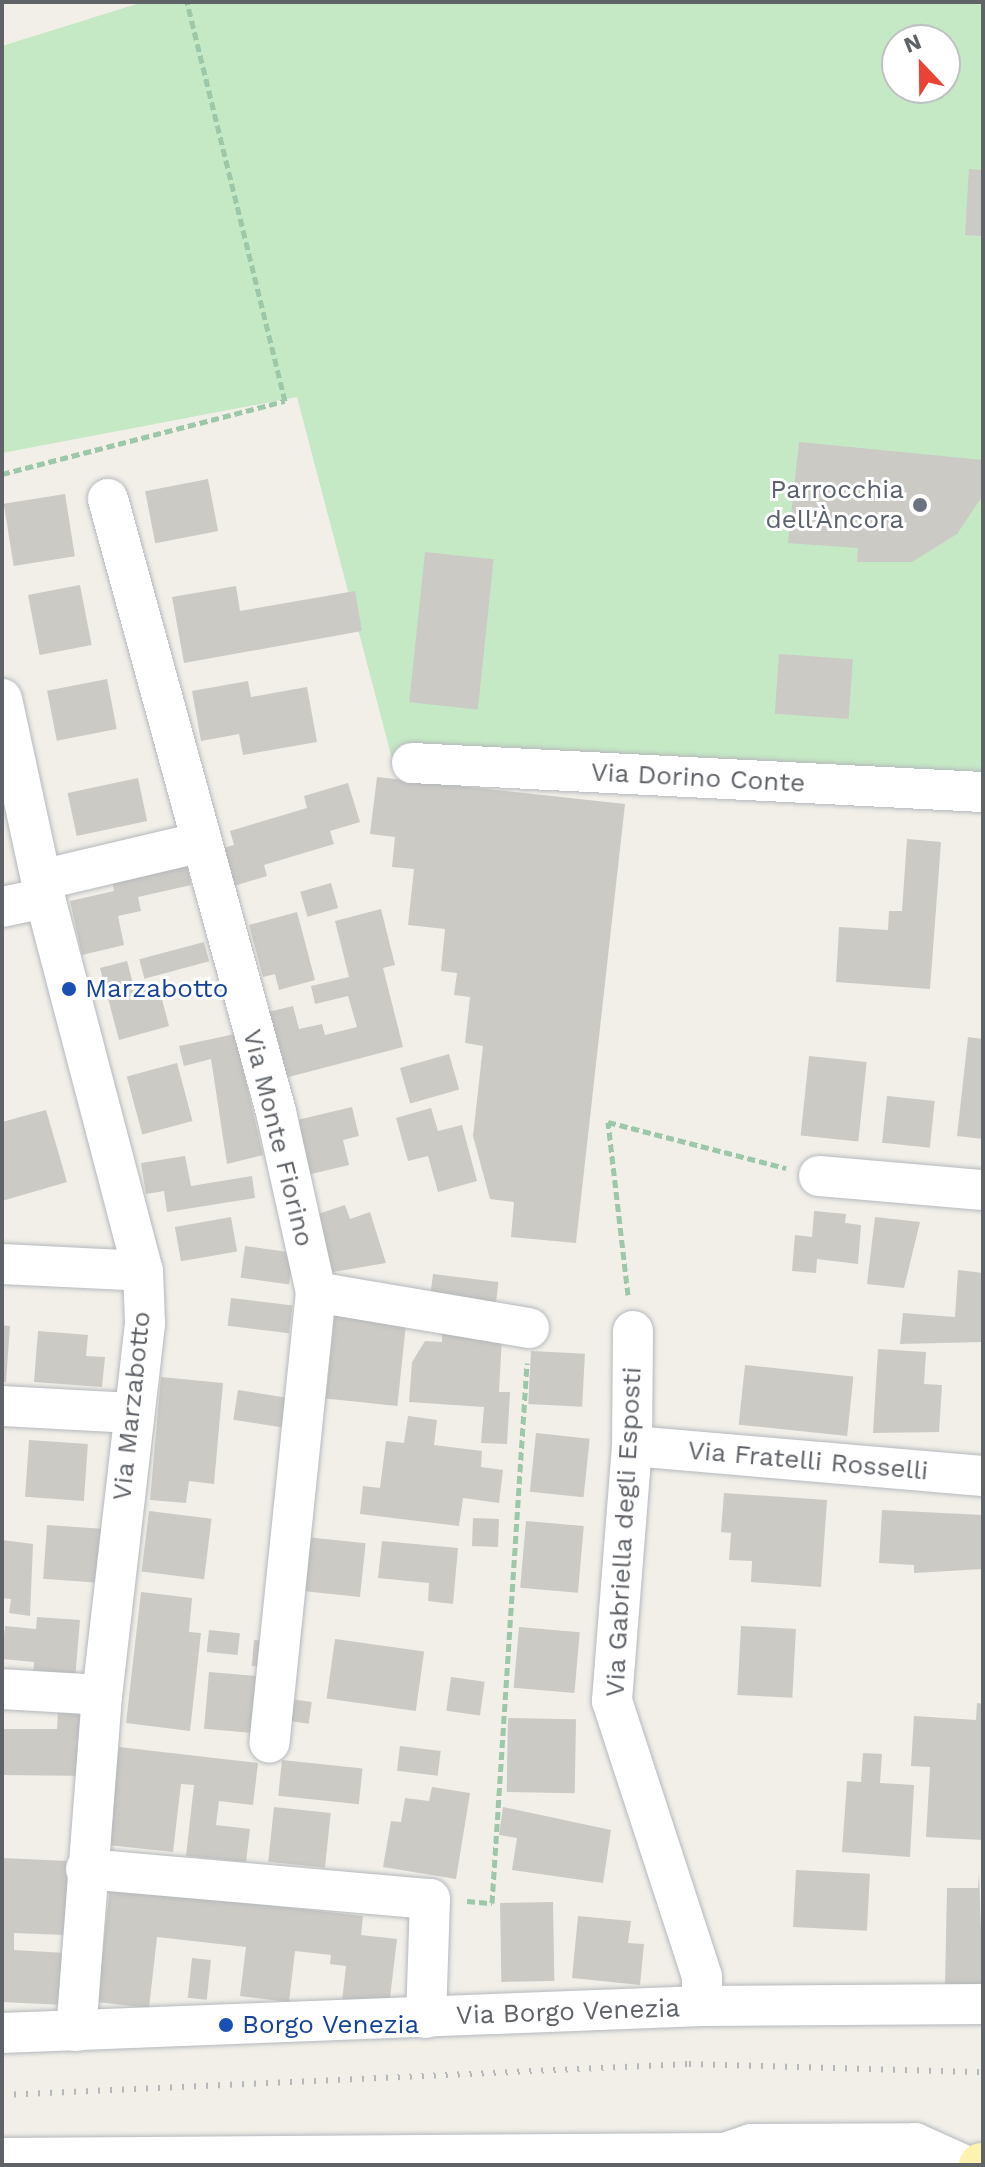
<!DOCTYPE html>
<html>
<head>
<meta charset="utf-8">
<style>
  body { margin:0 }
  #map { position:relative; width:985px; height:2167px; overflow:hidden; background:#f1efe8; font-family:"Work Sans",sans-serif }
  div>[style] { position:absolute }
  [style*='--x'] { left:calc(var(--x)*1px); top:calc(var(--y)*1px); width:calc(var(--w)*1px); rotate:calc(var(--a)*1deg) }
  .green>* { inset:0; background:#c5e8c5 }
  .building>* { inset:0; background:#cccac5; transform-origin:0 0 }
  .path>* { height:5px; margin-top:-2.5px; transform-origin:0; background:repeating-linear-gradient(90deg,#9cc7a9 0 8px,transparent 0 12px) }
  .roads { filter:drop-shadow(0 0 2px #b5b8bc) drop-shadow(0 0 2px #b5b8bc) }
  .minor>* { height:40px; margin:-20px; padding:0 20px; transform-origin:20px; border-radius:20px; background:#fff }
  .major>* { height:44px; margin:-22px; padding:0 22px; transform-origin:22px; border-radius:22px; background:#fff2af }
  .rail>* { height:6px; margin-top:-3px; transform-origin:0; background:repeating-linear-gradient(90deg,#b6b7b8 0 2px,transparent 0 12px) }
  .dots>* { width:22px; height:22px; translate:-50% -50%; box-sizing:border-box; border:4px solid #fff; border-radius:50% }
  span { translate:-50% -50%; white-space:nowrap; text-align:center; line-height:1.15; -webkit-text-stroke:6px #fff; paint-order:stroke }
  .worship-label { font-size:26px; color:#5b616d }
  .right { translate:-100% -50%; text-align:right }
  .street-label { font-size:26px; color:#5f6368 }
  .transit-label { font-size:26px; color:#164399 }
  .left { translate:0 -50%; text-align:left }
  .frame { position:absolute; inset:0; border:4px solid #5f6368; pointer-events:none }
  .north { position:absolute; left:881px; top:24px; width:80px; height:80px; box-sizing:border-box; background:#fff; border:2px solid #bfc1c3; border-radius:50%; rotate:338deg; font-size:22px; font-weight:700; line-height:32px; text-align:center; color:#5f6368 }
  .north::after { content:''; display:block; margin:auto; width:28px; height:36px; background:#ea4335; clip-path:polygon(50% 0,100% 100%,50% 72%,0 100%) }
</style>
</head>
<body>
<div id="map">
  <div class="green">
    <div style="clip-path:polygon(evenodd,143px 2px,983px 2px,983px 793px,395px 770px,297px 397px,2px 453px,2px 46px,143px 2px,897px 40px,945px 40px,945px 88px,897px 88px,897px 40px)"></div>
  </div>
  <div class="building">
    <div style="clip-path:polygon(969px 169px,983px 170px,983px 236px,965px 235px)"></div>
    <div style="clip-path:polygon(799px 442px,983px 460px,983px 495px,957px 534px,912px 562px,857px 562px,858px 548px,788px 543px)"></div>
    <div style="left:208px;top:479px;width:53px;height:64px;rotate:79deg"></div>
    <div style="left:65px;top:494px;width:63px;height:62px;rotate:81deg"></div>
    <div style="left:425px;top:552px;width:69px;height:151px;rotate:6deg"></div>
    <div style="left:80px;top:585px;width:61px;height:53px;rotate:79deg"></div>
    <div style="clip-path:polygon(236px 586px,240px 611px,355px 591px,362px 631px,184px 663px,172px 597px)"></div>
    <div style="left:779px;top:654px;width:74px;height:60px;rotate:4deg"></div>
    <div style="left:107px;top:679px;width:51px;height:61px;rotate:79deg"></div>
    <div style="clip-path:polygon(248px 681px,251px 697px,307px 687px,317px 742px,243px 755px,239px 734px,201px 741px,192px 691px)"></div>
    <div style="clip-path:polygon(377px 777px,625px 804px,576px 1243px,511px 1237px,514px 1202px,490px 1199px,473px 1136px,483px 1046px,465px 1043px,470px 997px,454px 995px,457px 973px,441px 971px,445px 929px,408px 925px,414px 869px,392px 867px,395px 837px,370px 834px)"></div>
    <div style="left:138px;top:778px;width:44px;height:72px;rotate:78deg"></div>
    <div style="clip-path:polygon(348px 783px,360px 822px,330px 831px,334px 844px,264px 865px,267px 876px,224px 889px,213px 851px,234px 845px,230px 831px,307px 808px,304px 796px)"></div>
    <div style="clip-path:polygon(907px 839px,941px 842px,930px 989px,836px 982px,839px 927px,888px 930px,889px 911px,902px 911px)"></div>
    <div style="clip-path:polygon(187px 864px,191px 885px,138px 897px,141px 911px,118px 916px,124px 945px,82px 955px,70px 901px,114px 891px,112px 881px)"></div>
    <div style="left:331px;top:883px;width:26px;height:32px;rotate:74deg"></div>
    <div style="clip-path:polygon(381px 909px,395px 965px,383px 968px,403px 1047px,285px 1078px,268px 1012px,293px 1006px,299px 1029px,322px 1024px,325px 1035px,357px 1027px,348px 996px,315px 1004px,311px 986px,349px 977px,335px 921px)"></div>
    <div style="clip-path:polygon(297px 912px,315px 980px,279px 990px,275px 974px,263px 977px,249px 925px)"></div>
    <div style="left:204px;top:942px;width:20px;height:67px;rotate:75deg"></div>
    <div style="clip-path:polygon(127px 961px,135px 991px,158px 984px,169px 1026px,119px 1040px,100px 968px)"></div>
    <div style="clip-path:polygon(235px 1034px,263px 1155px,227px 1164px,211px 1059px,184px 1066px,179px 1046px)"></div>
    <div style="clip-path:polygon(968px 1037px,983px 1039px,983px 1139px,957px 1136px)"></div>
    <div style="left:449px;top:1054px;width:37px;height:51px;rotate:74deg"></div>
    <div style="left:809px;top:1056px;width:58px;height:80px;rotate:6deg"></div>
    <div style="left:177px;top:1063px;width:60px;height:52px;rotate:75deg"></div>
    <div style="left:887px;top:1096px;width:48px;height:47px;rotate:6deg"></div>
    <div style="clip-path:polygon(352px 1107px,359px 1136px,343px 1140px,349px 1165px,307px 1175px,293px 1121px)"></div>
    <div style="clip-path:polygon(431px 1108px,438px 1131px,462px 1125px,477px 1181px,438px 1192px,428px 1156px,408px 1161px,396px 1118px)"></div>
    <div style="clip-path:polygon(46px 1110px,67px 1182px,2px 1201px,2px 1122px)"></div>
    <div style="clip-path:polygon(185px 1156px,191px 1186px,252px 1176px,255px 1198px,167px 1212px,164px 1191px,146px 1194px,141px 1163px)"></div>
    <div style="clip-path:polygon(345px 1205px,350px 1219px,370px 1212px,386px 1263px,333px 1272px,315px 1215px)"></div>
    <div style="clip-path:polygon(814px 1211px,846px 1214px,845px 1223px,861px 1225px,858px 1264px,817px 1259px,816px 1273px,792px 1271px,795px 1235px,812px 1237px)"></div>
    <div style="left:231px;top:1217px;width:35px;height:57px;rotate:80deg"></div>
    <div style="clip-path:polygon(875px 1217px,920px 1222px,904px 1288px,867px 1284px)"></div>
    <div style="left:245px;top:1246px;width:49px;height:32px;rotate:8deg"></div>
    <div style="clip-path:polygon(958px 1270px,983px 1273px,983px 1342px,900px 1344px,903px 1313px,955px 1317px)"></div>
    <div style="left:433px;top:1274px;width:66px;height:30px;rotate:7deg"></div>
    <div style="left:231px;top:1298px;width:62px;height:28px;rotate:7deg"></div>
    <div style="left:336px;top:1301px;width:72px;height:98px;rotate:6deg"></div>
    <div style="clip-path:polygon(2px 1325px,10px 1326px,6px 1382px,2px 1382px)"></div>
    <div style="clip-path:polygon(38px 1331px,88px 1335px,86px 1356px,105px 1357px,102px 1387px,34px 1382px)"></div>
    <div style="clip-path:polygon(442px 1333px,502px 1337px,499px 1392px,510px 1392px,507px 1444px,481px 1443px,484px 1407px,409px 1402px,412px 1362px,425px 1341px,442px 1342px)"></div>
    <div style="clip-path:polygon(878px 1349px,926px 1352px,924px 1384px,942px 1385px,939px 1432px,873px 1433px)"></div>
    <div style="left:531px;top:1351px;width:54px;height:53px;rotate:3deg"></div>
    <div style="left:745px;top:1365px;width:109px;height:60px;rotate:6deg"></div>
    <div style="clip-path:polygon(161px 1377px,223px 1383px,214px 1484px,189px 1481px,186px 1503px,150px 1500px)"></div>
    <div style="left:238px;top:1390px;width:60px;height:30px;rotate:9deg"></div>
    <div style="clip-path:polygon(408px 1416px,437px 1420px,434px 1445px,482px 1451px,481px 1467px,503px 1470px,499px 1503px,463px 1498px,459px 1526px,360px 1514px,363px 1486px,380px 1488px,386px 1441px,404px 1443px)"></div>
    <div style="left:536px;top:1433px;width:54px;height:59px;rotate:6deg"></div>
    <div style="left:29px;top:1440px;width:59px;height:57px;rotate:4deg"></div>
    <div style="clip-path:polygon(724px 1493px,827px 1500px,821px 1587px,751px 1582px,752px 1561px,729px 1560px,731px 1533px,721px 1532px)"></div>
    <div style="clip-path:polygon(882px 1510px,983px 1515px,983px 1569px,914px 1573px,914px 1565px,879px 1563px)"></div>
    <div style="left:149px;top:1511px;width:63px;height:61px;rotate:7deg"></div>
    <div style="left:473px;top:1518px;width:26px;height:28px;rotate:2deg"></div>
    <div style="left:526px;top:1521px;width:58px;height:67px;rotate:5deg"></div>
    <div style="left:47px;top:1525px;width:65px;height:54px;rotate:4deg"></div>
    <div style="left:297px;top:1536px;width:69px;height:54px;rotate:6deg"></div>
    <div style="clip-path:polygon(2px 1540px,33px 1544px,30px 1616px,9px 1613px,11px 1599px,2px 1598px)"></div>
    <div style="clip-path:polygon(382px 1541px,458px 1548px,453px 1604px,428px 1601px,429px 1583px,378px 1578px)"></div>
    <div style="clip-path:polygon(141px 1592px,192px 1598px,189px 1632px,201px 1633px,190px 1731px,126px 1723px)"></div>
    <div style="clip-path:polygon(37px 1617px,80px 1620px,75px 1680px,33px 1677px,34px 1662px,2px 1659px,5px 1626px,36px 1629px)"></div>
    <div style="left:741px;top:1626px;width:55px;height:69px;rotate:3deg"></div>
    <div style="left:519px;top:1627px;width:61px;height:61px;rotate:5deg"></div>
    <div style="left:209px;top:1630px;width:31px;height:22px;rotate:6deg"></div>
    <div style="left:335px;top:1639px;width:90px;height:60px;rotate:8deg"></div>
    <div style="left:254px;top:1640px;width:21px;height:26px;rotate:5deg"></div>
    <div style="left:209px;top:1672px;width:59px;height:57px;rotate:5deg"></div>
    <div style="left:451px;top:1677px;width:34px;height:34px;rotate:8deg"></div>
    <div style="left:284px;top:1698px;width:28px;height:22px;rotate:8deg"></div>
    <div style="clip-path:polygon(977px 1703px,983px 1704px,983px 1840px,926px 1837px,930px 1767px,911px 1766px,914px 1716px,976px 1720px)"></div>
    <div style="clip-path:polygon(58px 1712px,92px 1713px,92px 1776px,2px 1775px,2px 1729px,57px 1729px)"></div>
    <div style="left:508px;top:1718px;width:68px;height:74px;rotate:1deg"></div>
    <div style="left:400px;top:1746px;width:41px;height:25px;rotate:7deg"></div>
    <div style="clip-path:polygon(119px 1747px,258px 1763px,253px 1805px,219px 1801px,216px 1825px,250px 1829px,246px 1862px,186px 1856px,194px 1785px,181px 1784px,173px 1852px,108px 1845px)"></div>
    <div style="clip-path:polygon(863px 1753px,882px 1754px,880px 1783px,914px 1785px,910px 1857px,842px 1852px,847px 1781px,861px 1782px)"></div>
    <div style="left:282px;top:1760px;width:81px;height:36px;rotate:6deg"></div>
    <div style="clip-path:polygon(432px 1787px,470px 1793px,456px 1879px,383px 1867px,391px 1821px,401px 1822px,405px 1798px,429px 1801px)"></div>
    <div style="left:274px;top:1807px;width:57px;height:55px;rotate:6deg"></div>
    <div style="clip-path:polygon(503px 1807px,611px 1830px,603px 1883px,512px 1870px,517px 1838px,499px 1835px)"></div>
    <div style="clip-path:polygon(2px 1858px,68px 1861px,65px 1935px,14px 1933px,14px 1950px,66px 1953px,64px 2005px,2px 2002px)"></div>
    <div style="left:796px;top:1870px;width:74px;height:57px;rotate:3deg"></div>
    <div style="clip-path:polygon(979px 1873px,983px 1987px,945px 1986px,947px 1888px,978px 1888px)"></div>
    <div style="clip-path:polygon(110px 1887px,363px 1916px,361px 1935px,397px 1939px,389px 2006px,342px 2001px,346px 1966px,330px 1964px,331px 1955px,295px 1951px,289px 2002px,240px 1996px,246px 1947px,157px 1937px,149px 2008px,97px 2002px)"></div>
    <div style="left:553px;top:1902px;width:79px;height:53px;rotate:89deg"></div>
    <div style="clip-path:polygon(578px 1916px,631px 1921px,628px 1943px,644px 1944px,640px 1985px,572px 1978px)"></div>
    <div style="left:192px;top:1958px;width:19px;height:40px;rotate:6deg"></div>
  </div>
  <div class="path">
    <div style="--x:2;--y:474;--w:292;--a:-14.5"></div>
    <div style="--x:285;--y:401;--w:411;--a:-103.8"></div>
    <div style="--x:628;--y:1295;--w:174;--a:-96.6"></div>
    <div style="--x:608;--y:1122;--w:184;--a:14.5"></div>
    <div style="--x:467;--y:1901;--w:25;--a:5"></div>
    <div style="--x:492;--y:1903;--w:541;--a:-86.29"></div>
  </div>
  <div class="roads">
    <div class="minor">
      <div style="--x:108;--y:499;--w:636;--a:74.67"></div>
      <div style="--x:276;--y:1112;--w:184;--a:77.5"></div>
      <div style="--x:316;--y:1292;--w:453;--a:95.9"></div>
      <div style="--x:2;--y:699;--w:204;--a:77.8"></div>
      <div style="--x:45;--y:898;--w:386;--a:75.3"></div>
      <div style="--x:143;--y:1271;--w:53;--a:87.8"></div>
      <div style="--x:145;--y:1324;--w:373;--a:96.6"></div>
      <div style="--x:102;--y:1695;--w:337;--a:94.4"></div>
      <div style="--x:412;--y:763;--w:572;--a:2.91"></div>
      <div style="--x:41;--y:880;--w:160;--a:-13.3"></div>
      <div style="--x:2;--y:907;--w:44;--a:-11.8"></div>
      <div style="--x:819;--y:1176;--w:165;--a:4.9"></div>
      <div style="--x:2;--y:1264;--w:141;--a:2.8"></div>
      <div style="--x:316;--y:1292;--w:216;--a:9.6"></div>
      <div style="--x:633;--y:1331;--w:115;--a:90.5"></div>
      <div style="--x:632;--y:1446;--w:256;--a:94.5"></div>
      <div style="--x:612;--y:1701;--w:290;--a:71.9"></div>
      <div style="--x:702;--y:1977;--w:29;--a:90"></div>
      <div style="--x:2;--y:1406;--w:129;--a:3.1"></div>
      <div style="--x:632;--y:1446;--w:352;--a:4.9"></div>
      <div style="--x:2;--y:1689;--w:100;--a:3.4"></div>
      <div style="--x:86;--y:1869;--w:345;--a:5"></div>
      <div style="--x:430;--y:1899;--w:119;--a:91.9"></div>
      <div style="--x:2;--y:2033;--w:701;--a:-2.21"></div>
      <div style="--x:702;--y:2006;--w:281;--a:-0.4"></div>
      <div style="--x:2;--y:2158;--w:723;--a:-0.4"></div>
      <div style="--x:725;--y:2153;--w:28;--a:-19"></div>
      <div style="--x:751;--y:2144;--w:164;--a:-0.3"></div>
      <div style="--x:915;--y:2143;--w:54;--a:24.2"></div>
    </div>
    <div class="major">
      <div style="--x:981;--y:2165;--w:2;--a:0"></div>
    </div>
  </div>
  <div class="rail">
    <div style="--x:2;--y:2095;--w:688;--a:-2.58"></div>
    <div style="--x:689;--y:2064;--w:294;--a:1.6"></div>
  </div>
  <div class="dots">
    <div style="left:920px;top:505px;background:#6b7280"></div>
    <div style="left:69px;top:989px;background:#1a4fb4"></div>
    <div style="left:226px;top:2025px;background:#1a4fb4"></div>
  </div>
  <div class="worship-label">
    <span class="right" style="left:904px;top:505px">Parrocchia<br>dell'Àncora</span>
  </div>
  <div class="street-label">
    <span style="left:698px;top:778px;rotate:3deg">Via Dorino Conte</span>
    <span style="left:278px;top:1138px;rotate:76deg">Via Monte Fiorino</span>
    <span style="left:132px;top:1406px;rotate:-84deg">Via Marzabotto</span>
    <span style="left:808px;top:1461px;rotate:5deg">Via Fratelli Rosselli</span>
    <span style="left:624px;top:1532px;rotate:-87deg">Via Gabriella degli Esposti</span>
    <span style="left:568px;top:2012px;rotate:-2deg">Via Borgo Venezia</span>
  </div>
  <div class="transit-label">
    <span class="left" style="left:85px;top:989px">Marzabotto</span>
    <span class="left" style="left:242px;top:2025px">Borgo Venezia</span>
  </div>
  <div class="frame"></div>
  <div class="north">N</div>
</div>
</body>
</html>
